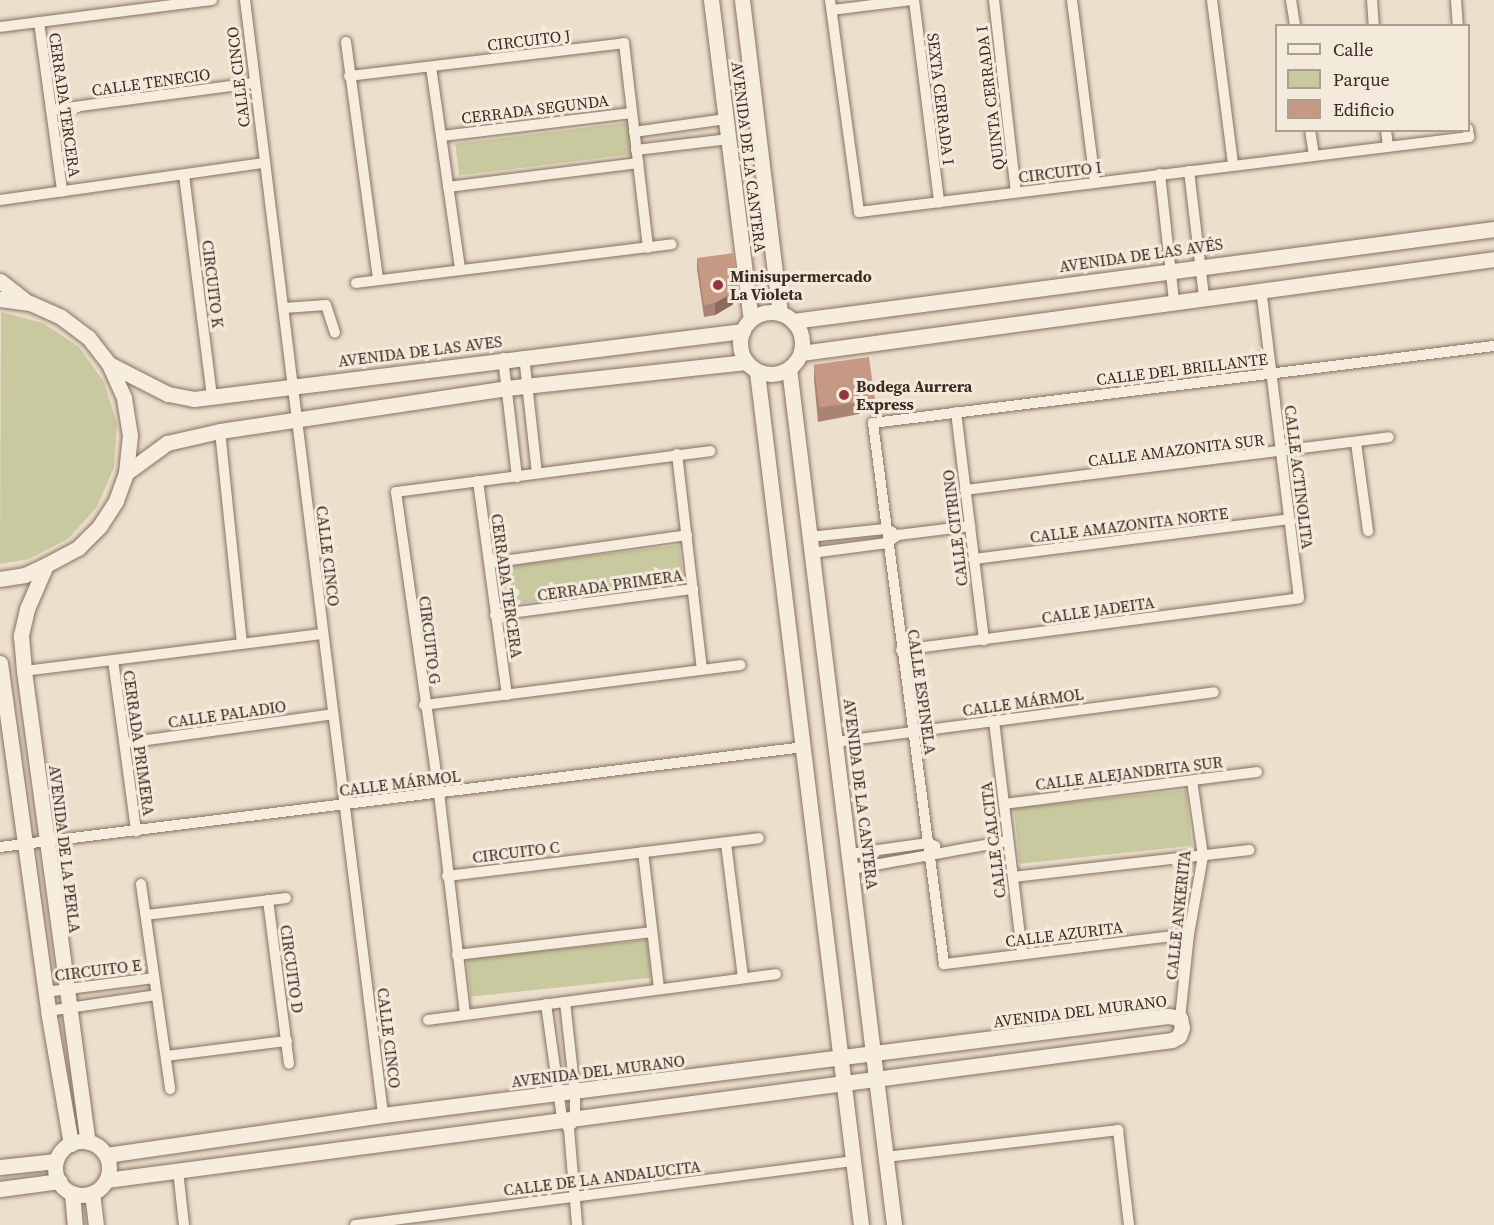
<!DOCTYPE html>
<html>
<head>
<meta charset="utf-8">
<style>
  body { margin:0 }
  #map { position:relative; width:1494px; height:1225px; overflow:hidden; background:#ecdfcc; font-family:"Source Serif 4",serif }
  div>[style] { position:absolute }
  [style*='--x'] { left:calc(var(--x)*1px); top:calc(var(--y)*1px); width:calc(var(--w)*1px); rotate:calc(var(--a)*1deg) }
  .green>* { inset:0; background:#c9c9a0; transform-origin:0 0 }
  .roads { filter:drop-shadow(0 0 2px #877161) drop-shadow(0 0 2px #877161) }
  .street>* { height:10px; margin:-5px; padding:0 5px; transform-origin:5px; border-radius:5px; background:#f7eddf }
  .secondary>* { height:15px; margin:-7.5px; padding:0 7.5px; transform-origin:7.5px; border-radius:7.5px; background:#f7eddf }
  .secondary>.ring { margin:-7.5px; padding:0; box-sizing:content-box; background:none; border:15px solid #f7eddf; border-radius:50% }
  .wall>* { inset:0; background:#aa8472 }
  .shaded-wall>* { inset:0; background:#8b6b5d }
  .building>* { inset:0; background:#c69985; transform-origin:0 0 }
  .dots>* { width:16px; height:16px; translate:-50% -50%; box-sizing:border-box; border:3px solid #f4eadb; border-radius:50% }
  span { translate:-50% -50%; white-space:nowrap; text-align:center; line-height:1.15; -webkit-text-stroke:6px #f4eadb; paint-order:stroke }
  .street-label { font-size:16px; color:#3a2b23 }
  .poi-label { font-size:16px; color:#3a2b23; font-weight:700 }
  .left { translate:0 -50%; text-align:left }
  .legend { position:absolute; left:1275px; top:24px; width:195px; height:108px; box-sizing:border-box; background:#f4eadb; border:2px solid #aa9e91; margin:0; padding:8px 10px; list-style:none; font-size:18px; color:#3a2b23 }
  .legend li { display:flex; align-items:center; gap:12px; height:30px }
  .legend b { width:30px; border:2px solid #aa9e91 }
</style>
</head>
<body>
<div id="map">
  <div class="green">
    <div style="left:632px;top:122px;width:32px;height:178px;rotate:83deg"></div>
    <div style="clip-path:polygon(1px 312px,43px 323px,79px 347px,104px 382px,117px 424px,114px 467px,97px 507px,68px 539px,29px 559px,0 564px)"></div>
    <div style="left:679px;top:545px;width:38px;height:182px;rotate:83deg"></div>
    <div style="left:1186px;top:790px;width:56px;height:173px;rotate:84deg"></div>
    <div style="left:647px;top:940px;width:38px;height:181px;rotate:84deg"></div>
  </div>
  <div class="roads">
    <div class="street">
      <div style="--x:245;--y:0;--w:1124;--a:82.94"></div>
      <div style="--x:830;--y:0;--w:214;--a:82.2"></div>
      <div style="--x:859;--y:212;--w:615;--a:-7.01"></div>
      <div style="--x:1469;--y:137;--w:8;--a:-97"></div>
      <div style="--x:914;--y:0;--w:204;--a:82.9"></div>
      <div style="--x:994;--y:0;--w:193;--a:83.5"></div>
      <div style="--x:1072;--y:0;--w:184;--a:82.8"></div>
      <div style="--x:1212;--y:0;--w:166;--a:82.7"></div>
      <div style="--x:1291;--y:0;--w:26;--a:81"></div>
      <div style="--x:1372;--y:0;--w:26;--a:86"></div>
      <div style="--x:1456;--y:0;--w:26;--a:86"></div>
      <div style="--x:832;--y:10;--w:81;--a:-7.1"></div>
      <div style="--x:39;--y:22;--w:171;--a:82.2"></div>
      <div style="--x:0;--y:27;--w:214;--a:-7.3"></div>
      <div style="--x:346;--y:42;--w:240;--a:82.3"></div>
      <div style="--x:431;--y:67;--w:204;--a:81.8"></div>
      <div style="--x:349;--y:76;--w:277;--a:-6.8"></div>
      <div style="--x:624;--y:43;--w:206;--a:83.3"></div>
      <div style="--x:51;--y:110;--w:205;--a:-7.6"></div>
      <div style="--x:1310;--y:130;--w:25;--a:81"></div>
      <div style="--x:1386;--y:130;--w:16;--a:83"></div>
      <div style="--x:634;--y:132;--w:93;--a:-8"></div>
      <div style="--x:442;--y:136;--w:191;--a:-6.9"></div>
      <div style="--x:636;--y:150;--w:94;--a:-6.7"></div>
      <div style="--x:1189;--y:171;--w:126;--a:83.2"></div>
      <div style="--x:1160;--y:174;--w:127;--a:83.7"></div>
      <div style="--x:184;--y:175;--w:223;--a:82.8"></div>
      <div style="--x:448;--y:187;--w:192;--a:-7.2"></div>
      <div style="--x:0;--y:200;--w:267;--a:-8"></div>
      <div style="--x:356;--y:283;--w:318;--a:-7"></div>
      <div style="--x:284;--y:308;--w:42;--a:-4.1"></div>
      <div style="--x:326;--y:305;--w:29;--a:72"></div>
      <div style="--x:524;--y:356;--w:118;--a:83.7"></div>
      <div style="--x:503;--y:358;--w:120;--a:83.3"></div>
      <div style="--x:956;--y:412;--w:230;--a:83"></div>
      <div style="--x:220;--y:431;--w:214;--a:84.1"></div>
      <div style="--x:1356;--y:443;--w:89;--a:82.2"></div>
      <div style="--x:677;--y:454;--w:216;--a:83.4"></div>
      <div style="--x:478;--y:481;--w:216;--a:82.3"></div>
      <div style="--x:965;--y:490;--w:427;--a:-7.1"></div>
      <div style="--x:809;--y:537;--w:76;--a:-6"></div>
      <div style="--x:885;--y:529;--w:8;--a:23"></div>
      <div style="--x:811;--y:553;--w:77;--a:-7.5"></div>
      <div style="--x:887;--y:543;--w:14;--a:-36"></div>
      <div style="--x:898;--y:535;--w:73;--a:-7.1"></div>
      <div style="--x:974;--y:559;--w:318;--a:-7.2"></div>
      <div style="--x:489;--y:563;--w:200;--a:-8"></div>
      <div style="--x:495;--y:615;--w:200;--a:-7.5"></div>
      <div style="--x:901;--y:650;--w:401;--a:-7.4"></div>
      <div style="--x:1299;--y:598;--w:311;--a:-97"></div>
      <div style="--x:113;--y:660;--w:173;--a:82.3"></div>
      <div style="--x:24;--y:671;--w:301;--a:-7.1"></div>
      <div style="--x:424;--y:705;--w:319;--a:-7.2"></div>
      <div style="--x:994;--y:721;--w:235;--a:83.1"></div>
      <div style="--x:836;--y:742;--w:381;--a:-7.5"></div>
      <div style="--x:125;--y:743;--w:210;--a:-7.9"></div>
      <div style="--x:1004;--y:804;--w:255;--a:-7.2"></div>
      <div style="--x:726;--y:843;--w:135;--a:82.8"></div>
      <div style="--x:0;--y:847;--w:810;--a:-7.09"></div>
      <div style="--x:643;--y:852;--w:137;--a:83.3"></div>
      <div style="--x:850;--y:854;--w:79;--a:-8"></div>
      <div style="--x:928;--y:843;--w:8;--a:23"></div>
      <div style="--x:852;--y:869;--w:158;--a:-10.2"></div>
      <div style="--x:447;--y:876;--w:314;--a:-6.9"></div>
      <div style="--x:1013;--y:877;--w:238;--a:-6.5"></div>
      <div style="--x:141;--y:884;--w:207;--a:81.9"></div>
      <div style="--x:268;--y:900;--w:165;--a:82.7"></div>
      <div style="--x:146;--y:915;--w:141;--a:-6.9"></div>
      <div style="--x:1189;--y:934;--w:247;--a:173"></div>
      <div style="--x:944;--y:964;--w:546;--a:-97.48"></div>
      <div style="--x:873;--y:423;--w:626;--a:-7.07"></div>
      <div style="--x:457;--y:955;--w:196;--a:-6.7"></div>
      <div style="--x:45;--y:992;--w:110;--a:-7.3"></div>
      <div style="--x:565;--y:1002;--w:91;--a:83.7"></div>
      <div style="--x:575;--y:1092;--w:25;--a:90"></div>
      <div style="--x:575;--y:1117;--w:8;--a:113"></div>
      <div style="--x:546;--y:1004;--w:115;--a:82"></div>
      <div style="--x:562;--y:1118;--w:13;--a:58"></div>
      <div style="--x:569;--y:1129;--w:96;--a:85.2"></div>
      <div style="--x:48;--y:1011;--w:109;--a:-8.4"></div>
      <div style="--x:465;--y:1014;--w:222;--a:-96.7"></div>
      <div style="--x:439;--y:794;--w:305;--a:-98.1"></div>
      <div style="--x:396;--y:492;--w:317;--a:-7.4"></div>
      <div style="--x:1180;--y:1018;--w:84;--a:-83.9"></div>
      <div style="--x:1189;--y:934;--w:79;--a:-79.8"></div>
      <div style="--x:1203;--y:856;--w:76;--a:-98.3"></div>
      <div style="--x:428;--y:1020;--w:351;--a:-7.5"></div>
      <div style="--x:166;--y:1056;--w:122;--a:-7.1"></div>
      <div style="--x:886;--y:1157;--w:234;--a:-6.6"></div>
      <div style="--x:1118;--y:1130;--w:96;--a:83.4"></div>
      <div style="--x:178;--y:1170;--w:55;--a:83.8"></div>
      <div style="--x:355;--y:1225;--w:502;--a:-7.32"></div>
    </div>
    <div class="secondary">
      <div style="--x:711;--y:0;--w:321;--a:82.9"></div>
      <div style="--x:742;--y:0;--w:315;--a:83.1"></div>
      <div style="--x:0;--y:281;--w:34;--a:38"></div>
      <div style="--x:0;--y:299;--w:30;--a:8"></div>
      <div style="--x:30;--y:303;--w:34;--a:24"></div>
      <div style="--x:61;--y:317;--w:34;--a:37"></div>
      <div style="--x:88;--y:337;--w:34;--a:52"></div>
      <div style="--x:109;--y:364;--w:37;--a:66"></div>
      <div style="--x:124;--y:398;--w:37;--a:81"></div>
      <div style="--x:130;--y:435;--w:38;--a:96"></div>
      <div style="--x:126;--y:473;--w:30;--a:110"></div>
      <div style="--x:116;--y:501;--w:30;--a:123"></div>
      <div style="--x:100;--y:526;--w:31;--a:135"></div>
      <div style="--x:78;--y:548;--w:36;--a:152"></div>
      <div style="--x:46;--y:565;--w:23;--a:155"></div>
      <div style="--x:25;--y:575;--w:25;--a:171"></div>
      <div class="ring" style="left:740px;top:312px;width:47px;height:47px"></div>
      <div style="--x:793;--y:321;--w:707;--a:-7.48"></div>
      <div style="--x:801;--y:353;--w:699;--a:-7.72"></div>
      <div style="--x:109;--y:364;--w:66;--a:27"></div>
      <div style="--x:168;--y:394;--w:26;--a:11"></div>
      <div style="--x:194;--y:399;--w:553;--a:-7.06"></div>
      <div style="--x:789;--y:368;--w:863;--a:83.01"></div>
      <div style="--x:757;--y:372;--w:859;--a:83.05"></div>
      <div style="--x:126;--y:473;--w:51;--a:-36.2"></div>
      <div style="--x:167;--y:443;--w:54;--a:-12.8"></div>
      <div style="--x:220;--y:431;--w:290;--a:-8.5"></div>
      <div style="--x:507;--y:388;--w:240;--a:-6.2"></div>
      <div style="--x:46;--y:565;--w:48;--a:113.4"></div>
      <div style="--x:27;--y:609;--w:28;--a:103"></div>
      <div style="--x:21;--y:636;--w:35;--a:85"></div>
      <div style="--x:24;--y:671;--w:475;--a:82.3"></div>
      <div style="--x:0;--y:663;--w:351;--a:82.1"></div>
      <div style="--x:48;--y:1011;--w:135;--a:80.2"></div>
      <div class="ring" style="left:55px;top:1141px;width:39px;height:39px"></div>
      <div style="--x:106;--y:1155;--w:280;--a:-8.2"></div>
      <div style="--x:383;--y:1115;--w:791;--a:-7.19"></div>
      <div style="--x:1168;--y:1016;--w:12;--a:9"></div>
      <div style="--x:1180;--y:1018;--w:10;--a:79"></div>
      <div style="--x:1182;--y:1028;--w:9;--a:111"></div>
      <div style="--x:1179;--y:1036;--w:8;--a:150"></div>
      <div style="--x:1172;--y:1040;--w:1075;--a:172.52"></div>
      <div style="--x:0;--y:1167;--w:56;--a:-6.1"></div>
      <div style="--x:0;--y:1189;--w:60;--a:-7.7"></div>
      <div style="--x:72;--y:1193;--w:32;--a:85"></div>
      <div style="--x:92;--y:1193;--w:32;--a:83"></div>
    </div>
  </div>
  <div class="wall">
    <div style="clip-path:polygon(697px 258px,739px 301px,715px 315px,704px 317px,697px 269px)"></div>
    <div style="clip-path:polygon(814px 367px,875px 400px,875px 411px,818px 422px,814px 379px)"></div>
  </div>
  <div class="shaded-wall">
    <div style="clip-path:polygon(739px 289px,739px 301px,715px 315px,715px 303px)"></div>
  </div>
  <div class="building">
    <div style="clip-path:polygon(734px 253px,739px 289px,715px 303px,704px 305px,697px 258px)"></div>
    <div style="left:869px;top:357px;width:43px;height:56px;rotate:82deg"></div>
  </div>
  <div class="dots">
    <div style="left:718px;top:285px;background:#913640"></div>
    <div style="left:844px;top:395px;background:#913640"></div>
  </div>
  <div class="street-label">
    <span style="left:529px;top:40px;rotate:-7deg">CIRCUITO J</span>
    <span style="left:238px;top:77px;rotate:-97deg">CALLE CINCO</span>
    <span style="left:151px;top:82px;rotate:-8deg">CALLE TENECIO</span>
    <span style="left:990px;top:98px;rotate:-97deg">QUINTA CERRADA I</span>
    <span style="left:941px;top:99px;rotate:83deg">SEXTA CERRADA I</span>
    <span style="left:65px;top:105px;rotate:82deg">CERRADA TERCERA</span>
    <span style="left:535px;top:109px;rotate:-7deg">CERRADA SEGUNDA</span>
    <span style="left:749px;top:157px;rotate:83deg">AVENIDA DE LA CANTERA</span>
    <span style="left:1060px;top:172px;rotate:-7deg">CIRCUITO I</span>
    <span style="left:1141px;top:255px;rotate:-8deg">AVENIDA DE LAS AVÉS</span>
    <span style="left:213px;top:284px;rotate:83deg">CIRCUITO K</span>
    <span style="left:420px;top:351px;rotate:-7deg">AVENIDA DE LAS AVES</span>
    <span style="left:1182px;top:369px;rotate:-7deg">CALLE DEL BRILLANTE</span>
    <span style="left:1176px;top:450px;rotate:-7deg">CALLE AMAZONITA SUR</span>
    <span style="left:1299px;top:477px;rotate:83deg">CALLE ACTINOLITA</span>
    <span style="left:1129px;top:525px;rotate:-7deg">CALLE AMAZONITA NORTE</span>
    <span style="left:955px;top:528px;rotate:-97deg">CALLE CITRINO</span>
    <span style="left:328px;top:556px;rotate:83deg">CALLE CINCO</span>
    <span style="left:610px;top:585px;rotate:-8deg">CERRADA PRIMERA</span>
    <span style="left:507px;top:586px;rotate:82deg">CERRADA TERCERA</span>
    <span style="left:1098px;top:610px;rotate:-8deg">CALLE JADEITA</span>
    <span style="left:430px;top:640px;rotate:83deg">CIRCUITO G</span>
    <span style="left:922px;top:692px;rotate:82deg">CALLE ESPINELA</span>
    <span style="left:1023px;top:702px;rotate:-8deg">CALLE MÁRMOL</span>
    <span style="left:227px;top:714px;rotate:-8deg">CALLE PALADIO</span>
    <span style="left:139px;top:743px;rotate:82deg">CERRADA PRIMERA</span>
    <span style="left:1129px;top:773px;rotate:-7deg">CALLE ALEJANDRITA SUR</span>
    <span style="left:400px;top:783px;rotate:-7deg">CALLE MÁRMOL</span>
    <span style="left:861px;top:794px;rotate:83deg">AVENIDA DE LA CANTERA</span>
    <span style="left:993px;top:840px;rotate:-97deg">CALLE CALCITA</span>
    <span style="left:65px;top:849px;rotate:83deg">AVENIDA DE LA PERLA</span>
    <span style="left:516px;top:852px;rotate:-7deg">CIRCUITO C</span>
    <span style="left:1178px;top:915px;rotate:-84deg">CALLE ANKERITA</span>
    <span style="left:1064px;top:934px;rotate:-7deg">CALLE AZURITA</span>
    <span style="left:292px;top:969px;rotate:82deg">CIRCUITO D</span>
    <span style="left:98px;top:970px;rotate:-7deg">CIRCUITO E</span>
    <span style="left:1080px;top:1011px;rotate:-7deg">AVENIDA DEL MURANO</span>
    <span style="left:389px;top:1038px;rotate:83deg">CALLE CINCO</span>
    <span style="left:598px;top:1071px;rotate:-7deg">AVENIDA DEL MURANO</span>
    <span style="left:602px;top:1178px;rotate:-7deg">CALLE DE LA ANDALUCITA</span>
  </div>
  <div class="poi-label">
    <span class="left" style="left:730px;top:285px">Minisupermercado<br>La Violeta</span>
    <span class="left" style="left:856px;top:395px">Bodega Aurrera<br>Express</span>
  </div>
  <ul class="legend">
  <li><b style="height:8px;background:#f7eddf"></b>Calle</li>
  <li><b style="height:16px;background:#c9c9a0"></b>Parque</li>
  <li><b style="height:16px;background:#c69985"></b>Edificio</li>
  </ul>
</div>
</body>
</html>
